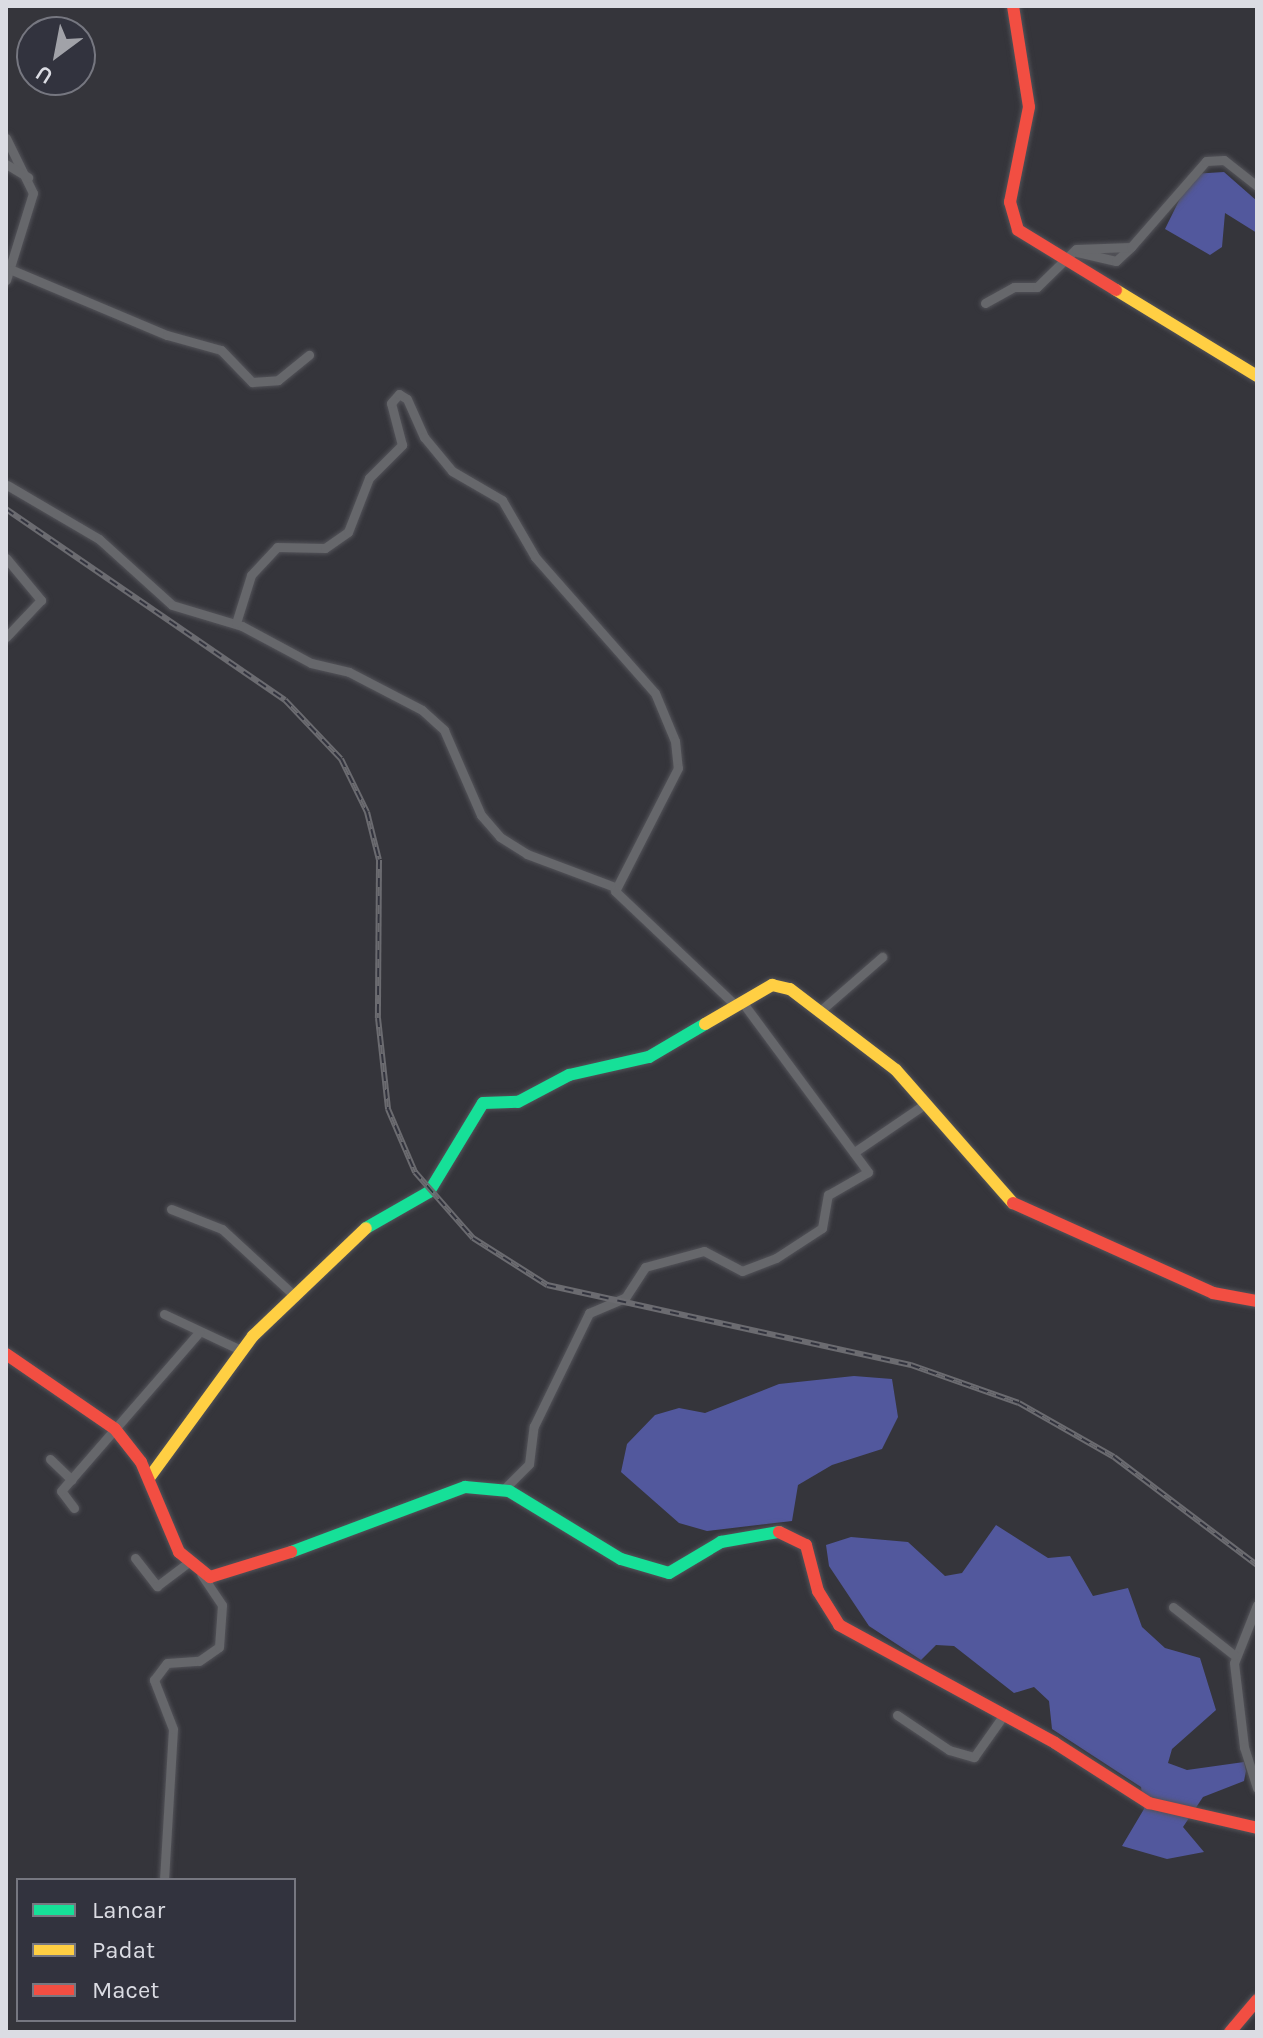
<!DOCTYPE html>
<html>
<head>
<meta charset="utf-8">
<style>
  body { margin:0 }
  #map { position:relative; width:1263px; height:2038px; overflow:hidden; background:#35353b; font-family:Karla,sans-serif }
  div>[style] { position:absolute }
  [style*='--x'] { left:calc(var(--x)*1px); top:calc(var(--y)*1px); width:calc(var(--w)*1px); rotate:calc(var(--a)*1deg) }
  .forest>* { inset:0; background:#52589d }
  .roads { filter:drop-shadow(0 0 2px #535359) drop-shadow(0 0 2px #535359) }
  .street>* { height:9px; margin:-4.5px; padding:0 4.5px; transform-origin:4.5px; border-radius:4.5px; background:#66676b }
  .fast>* { height:12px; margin:-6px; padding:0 6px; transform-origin:6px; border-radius:6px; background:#16e098 }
  .slow>* { height:12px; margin:-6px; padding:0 6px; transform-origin:6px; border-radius:6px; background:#ffcf43 }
  .jam>* { height:12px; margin:-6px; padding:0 6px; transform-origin:6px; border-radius:6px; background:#f24e42 }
  .rail>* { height:6px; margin-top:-3px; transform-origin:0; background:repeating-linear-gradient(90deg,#32333e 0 9px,#6b6b70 0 18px); box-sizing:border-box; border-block:2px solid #6b6b70 }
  span { translate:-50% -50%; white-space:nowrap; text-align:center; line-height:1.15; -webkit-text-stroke:8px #32333e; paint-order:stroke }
  .frame { position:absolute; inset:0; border:8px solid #dbdce3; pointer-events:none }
  .legend { position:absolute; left:16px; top:1878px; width:280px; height:144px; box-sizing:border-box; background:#32333e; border:2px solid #767780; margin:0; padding:10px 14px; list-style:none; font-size:24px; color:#dbdce3 }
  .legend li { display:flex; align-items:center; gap:16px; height:40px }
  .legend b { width:40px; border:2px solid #767780 }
  .north { position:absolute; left:16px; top:16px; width:80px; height:80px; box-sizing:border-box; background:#32333e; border:2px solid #767780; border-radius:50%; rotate:212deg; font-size:22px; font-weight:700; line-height:32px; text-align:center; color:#dbdce3 }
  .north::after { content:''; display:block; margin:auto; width:28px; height:36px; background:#a1a2a8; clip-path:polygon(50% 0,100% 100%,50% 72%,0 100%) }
</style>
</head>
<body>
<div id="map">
  <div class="forest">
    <div style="clip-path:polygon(1224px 172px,1257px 201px,1257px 233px,1225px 213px,1222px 247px,1210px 255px,1165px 229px,1192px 174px)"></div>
    <div style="clip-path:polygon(854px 1376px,892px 1379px,898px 1417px,882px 1449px,832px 1465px,798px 1485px,792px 1521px,707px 1531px,679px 1523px,621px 1472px,627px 1444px,655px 1415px,679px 1408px,705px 1413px,779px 1384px)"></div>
    <div style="clip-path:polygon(996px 1525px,1048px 1558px,1070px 1556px,1093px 1596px,1128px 1588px,1142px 1627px,1165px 1648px,1200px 1658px,1216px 1710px,1172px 1749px,1168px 1763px,1187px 1770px,1244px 1762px,1246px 1771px,1244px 1781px,1203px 1797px,1183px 1827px,1204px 1852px,1167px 1859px,1122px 1846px,1144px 1809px,1141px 1787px,1052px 1729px,1049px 1701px,1034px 1687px,1014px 1693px,954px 1646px,936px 1645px,921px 1660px,869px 1626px,829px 1566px,826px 1545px,851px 1537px,908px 1542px,945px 1576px,962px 1573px)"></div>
  </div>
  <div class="roads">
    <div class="street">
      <div style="--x:6;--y:138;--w:61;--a:63.9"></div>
      <div style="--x:33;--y:193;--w:91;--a:107.2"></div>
      <div style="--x:6;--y:164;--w:26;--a:31"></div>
      <div style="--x:1077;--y:252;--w:40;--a:13"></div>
      <div style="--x:1116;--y:261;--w:21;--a:-43"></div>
      <div style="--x:12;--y:270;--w:168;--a:22.8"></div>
      <div style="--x:167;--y:335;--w:56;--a:15.5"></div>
      <div style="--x:221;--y:350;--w:45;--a:45.9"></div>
      <div style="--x:252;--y:382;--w:26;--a:-4"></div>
      <div style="--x:278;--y:380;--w:40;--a:-39"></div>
      <div style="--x:985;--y:303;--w:33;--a:-29"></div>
      <div style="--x:1014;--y:287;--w:23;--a:0"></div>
      <div style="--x:1037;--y:287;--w:54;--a:-44.3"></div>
      <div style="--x:1076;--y:249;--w:55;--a:-2.1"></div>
      <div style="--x:1131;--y:247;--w:114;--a:-48.9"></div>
      <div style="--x:1206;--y:161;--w:18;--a:-3"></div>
      <div style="--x:1224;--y:160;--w:42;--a:38.2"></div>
      <div style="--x:7;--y:485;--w:107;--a:30.4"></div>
      <div style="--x:99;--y:539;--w:98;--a:42.1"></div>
      <div style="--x:172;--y:605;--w:73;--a:16.7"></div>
      <div style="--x:242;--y:626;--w:78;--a:28.2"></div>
      <div style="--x:311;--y:663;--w:39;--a:13"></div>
      <div style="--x:349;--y:672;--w:82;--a:27.5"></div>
      <div style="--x:422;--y:710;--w:30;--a:42"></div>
      <div style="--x:444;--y:730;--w:93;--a:66.5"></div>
      <div style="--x:481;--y:815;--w:29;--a:49"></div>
      <div style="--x:500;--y:837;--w:32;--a:32"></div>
      <div style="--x:527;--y:854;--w:94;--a:20.6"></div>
      <div style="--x:6;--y:558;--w:55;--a:50.2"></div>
      <div style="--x:41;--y:600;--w:51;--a:133.4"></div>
      <div style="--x:236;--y:623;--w:50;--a:-72.6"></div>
      <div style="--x:251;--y:575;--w:38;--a:-47"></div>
      <div style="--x:277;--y:547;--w:48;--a:1.2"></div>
      <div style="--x:325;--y:548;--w:28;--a:-35"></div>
      <div style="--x:348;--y:532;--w:58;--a:-68.7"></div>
      <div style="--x:369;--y:478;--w:47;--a:-45"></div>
      <div style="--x:402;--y:445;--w:43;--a:-104.7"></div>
      <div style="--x:391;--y:403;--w:12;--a:-48"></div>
      <div style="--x:399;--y:394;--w:9;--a:32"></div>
      <div style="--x:407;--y:399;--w:42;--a:65.9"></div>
      <div style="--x:424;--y:437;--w:44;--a:50.5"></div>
      <div style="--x:452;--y:471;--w:58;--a:30.1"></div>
      <div style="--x:502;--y:500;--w:66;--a:59.9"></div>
      <div style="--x:535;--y:557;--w:181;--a:48.6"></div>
      <div style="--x:655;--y:693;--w:52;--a:67.4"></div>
      <div style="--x:675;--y:741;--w:27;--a:84"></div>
      <div style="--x:678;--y:768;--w:138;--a:117.1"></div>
      <div style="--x:615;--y:891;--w:167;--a:43.5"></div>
      <div style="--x:819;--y:1012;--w:84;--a:-41.1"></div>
      <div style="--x:856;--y:1151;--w:83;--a:-34.3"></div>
      <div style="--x:171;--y:1209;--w:55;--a:21.4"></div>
      <div style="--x:222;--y:1229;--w:100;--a:42.6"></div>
      <div style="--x:164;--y:1314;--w:85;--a:25.1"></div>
      <div style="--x:50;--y:1459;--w:30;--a:44"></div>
      <div style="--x:503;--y:1490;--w:37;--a:-45"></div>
      <div style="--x:529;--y:1464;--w:38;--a:-83"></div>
      <div style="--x:534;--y:1426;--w:126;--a:-64"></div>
      <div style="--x:589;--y:1313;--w:39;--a:-23"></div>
      <div style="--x:625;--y:1298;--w:37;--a:-57"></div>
      <div style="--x:645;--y:1267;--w:61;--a:-15.2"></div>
      <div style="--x:704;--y:1251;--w:43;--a:27.8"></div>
      <div style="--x:742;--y:1271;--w:36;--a:-21"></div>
      <div style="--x:776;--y:1258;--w:55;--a:-33.1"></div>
      <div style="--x:822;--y:1228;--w:34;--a:-80"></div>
      <div style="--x:828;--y:1195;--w:46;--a:-29.9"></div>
      <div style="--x:868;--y:1172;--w:212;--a:-126.5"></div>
      <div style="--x:74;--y:1508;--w:21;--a:-127"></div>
      <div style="--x:61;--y:1491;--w:211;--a:-49"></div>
      <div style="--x:135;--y:1558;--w:36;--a:52"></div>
      <div style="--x:157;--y:1586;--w:39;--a:-37"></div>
      <div style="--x:1257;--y:1605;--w:62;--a:111.6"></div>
      <div style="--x:1234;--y:1663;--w:85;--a:83.2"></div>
      <div style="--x:1244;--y:1747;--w:43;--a:72.4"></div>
      <div style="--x:1173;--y:1607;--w:78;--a:38.2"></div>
      <div style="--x:897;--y:1715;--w:63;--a:33.9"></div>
      <div style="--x:949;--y:1750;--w:26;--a:16"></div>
      <div style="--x:974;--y:1757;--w:50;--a:-54.7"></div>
      <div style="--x:164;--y:1880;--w:151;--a:-86.6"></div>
      <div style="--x:173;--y:1729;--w:53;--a:-111.2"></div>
      <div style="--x:154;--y:1680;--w:21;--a:-53"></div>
      <div style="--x:167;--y:1663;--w:32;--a:-4"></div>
      <div style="--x:199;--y:1661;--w:24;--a:-35"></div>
      <div style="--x:219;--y:1647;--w:42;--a:-85.9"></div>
      <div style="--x:222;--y:1605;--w:37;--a:-124"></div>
    </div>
    <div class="fast">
      <div style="--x:366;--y:1228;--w:73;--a:-29.7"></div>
      <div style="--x:429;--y:1192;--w:104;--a:-58.8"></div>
      <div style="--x:483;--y:1103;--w:35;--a:-2"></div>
      <div style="--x:518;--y:1102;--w:58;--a:-27.9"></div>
      <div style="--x:569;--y:1075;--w:82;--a:-12.7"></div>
      <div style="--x:649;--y:1057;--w:65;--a:-30.5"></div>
      <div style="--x:291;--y:1552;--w:186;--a:-20.5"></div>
      <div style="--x:465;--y:1487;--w:44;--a:5.2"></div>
      <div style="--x:509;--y:1491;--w:131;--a:31.3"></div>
      <div style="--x:621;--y:1559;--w:50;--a:16.3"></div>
      <div style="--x:669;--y:1573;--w:61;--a:-30.8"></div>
      <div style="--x:721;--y:1542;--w:59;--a:-9.8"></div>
    </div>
    <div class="slow">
      <div style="--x:1116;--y:290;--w:165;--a:31.4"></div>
      <div style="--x:705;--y:1024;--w:78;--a:-30.2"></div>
      <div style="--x:772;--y:985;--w:18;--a:13"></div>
      <div style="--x:790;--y:989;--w:133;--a:37.4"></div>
      <div style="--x:896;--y:1070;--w:177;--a:48.7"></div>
      <div style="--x:149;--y:1478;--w:176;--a:-53.8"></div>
      <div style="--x:253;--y:1336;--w:156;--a:-43.7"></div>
    </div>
    <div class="jam">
      <div style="--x:1013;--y:6;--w:102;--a:81"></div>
      <div style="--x:1029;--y:107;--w:97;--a:101.3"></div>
      <div style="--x:1010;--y:202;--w:29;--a:74"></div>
      <div style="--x:1018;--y:230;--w:115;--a:31.5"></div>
      <div style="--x:1013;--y:1203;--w:219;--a:24.2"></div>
      <div style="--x:1213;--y:1293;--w:45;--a:10.3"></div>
      <div style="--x:6;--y:1354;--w:132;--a:34.5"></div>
      <div style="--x:115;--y:1429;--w:42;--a:51.8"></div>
      <div style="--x:141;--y:1462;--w:98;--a:67.1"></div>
      <div style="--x:179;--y:1552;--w:40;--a:39"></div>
      <div style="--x:210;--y:1577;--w:85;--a:-17.2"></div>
      <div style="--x:779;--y:1532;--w:30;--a:26"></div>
      <div style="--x:806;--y:1545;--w:48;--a:75.4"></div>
      <div style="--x:818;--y:1591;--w:40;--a:58"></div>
      <div style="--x:839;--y:1625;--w:246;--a:28.6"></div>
      <div style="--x:1055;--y:1743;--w:112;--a:32.6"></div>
      <div style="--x:1149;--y:1803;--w:111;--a:13"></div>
      <div style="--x:1230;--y:2032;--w:42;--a:-49.8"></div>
    </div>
  </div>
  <div class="rail">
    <div style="--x:6;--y:509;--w:338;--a:34.4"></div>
    <div style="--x:285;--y:700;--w:81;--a:46.5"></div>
    <div style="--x:341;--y:759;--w:59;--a:63.9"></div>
    <div style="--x:367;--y:812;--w:49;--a:76"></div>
    <div style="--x:379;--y:860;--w:158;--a:90.4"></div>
    <div style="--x:378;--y:1018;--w:92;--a:83.7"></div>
    <div style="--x:388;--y:1109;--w:69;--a:66.8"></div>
    <div style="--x:415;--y:1172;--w:88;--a:48.7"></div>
    <div style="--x:473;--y:1238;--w:88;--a:32.4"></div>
    <div style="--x:547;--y:1285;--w:373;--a:12.4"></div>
    <div style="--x:911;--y:1365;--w:114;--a:19.4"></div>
    <div style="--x:1019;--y:1403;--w:109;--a:29.6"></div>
    <div style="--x:1114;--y:1457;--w:179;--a:37.1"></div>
  </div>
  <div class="frame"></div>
  <ul class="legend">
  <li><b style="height:10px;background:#16e098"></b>Lancar</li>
  <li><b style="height:10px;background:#ffcf43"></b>Padat</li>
  <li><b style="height:10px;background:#f24e42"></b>Macet</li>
  </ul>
  <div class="north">U</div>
</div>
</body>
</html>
